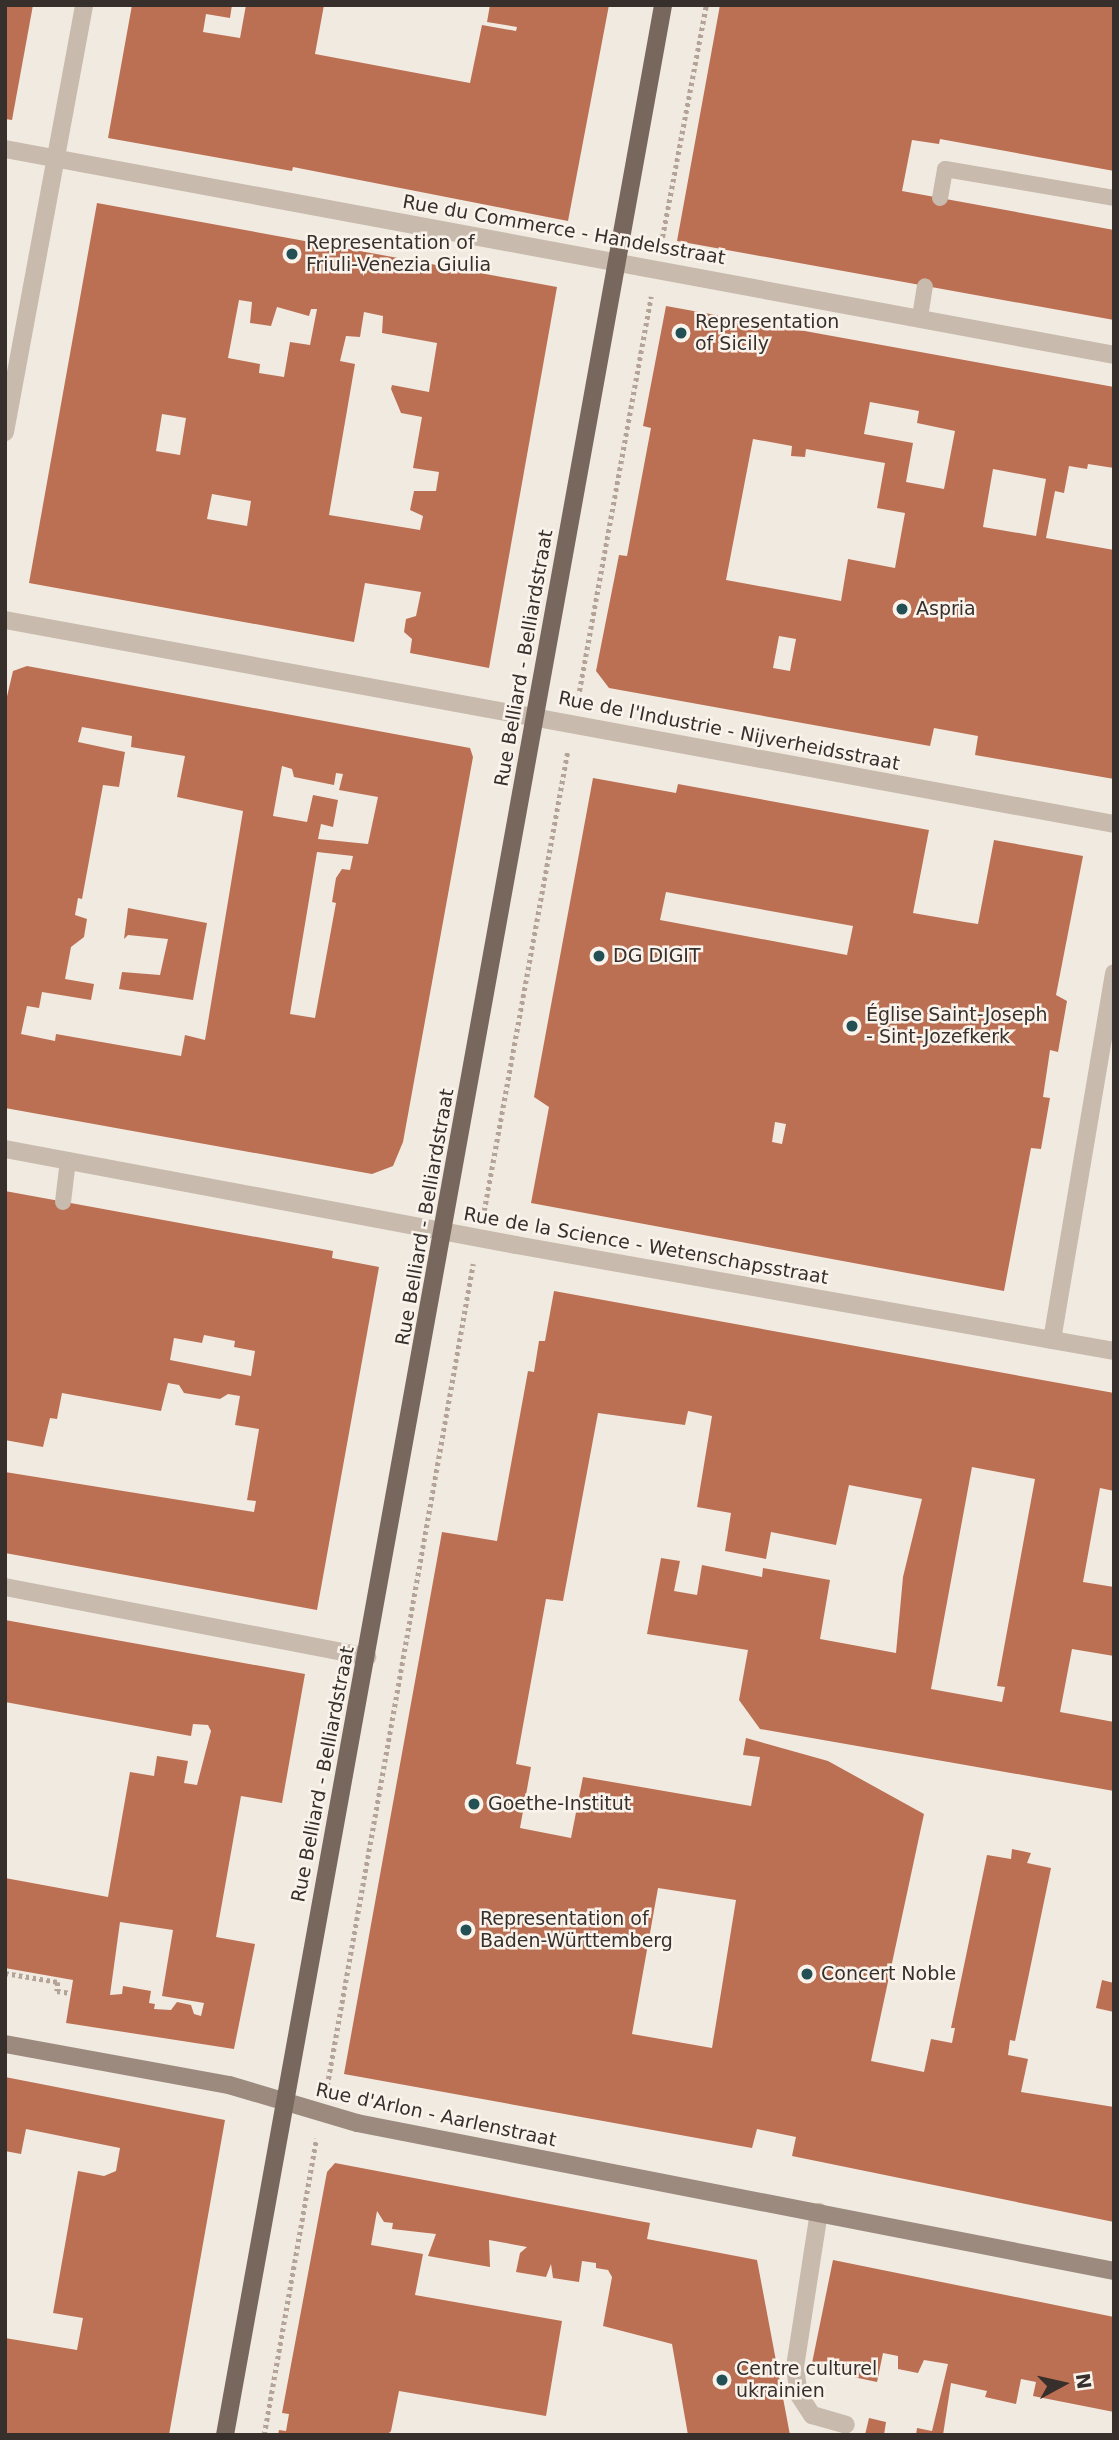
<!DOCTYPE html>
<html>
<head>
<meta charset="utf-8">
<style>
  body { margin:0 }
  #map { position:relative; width:1119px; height:2440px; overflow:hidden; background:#f1eae0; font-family:"DejaVu Sans",sans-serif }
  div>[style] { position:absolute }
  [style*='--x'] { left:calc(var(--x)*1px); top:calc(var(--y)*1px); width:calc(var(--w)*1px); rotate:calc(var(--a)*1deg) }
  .building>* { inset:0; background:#bc7053 }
  .path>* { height:4.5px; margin-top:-2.25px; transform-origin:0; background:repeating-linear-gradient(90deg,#b4a497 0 3.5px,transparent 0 7px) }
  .lane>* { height:16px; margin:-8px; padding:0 8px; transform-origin:8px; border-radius:8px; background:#c8baac }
  .street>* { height:18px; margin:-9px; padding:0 9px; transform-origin:9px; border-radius:9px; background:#c8baac }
  .secondary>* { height:18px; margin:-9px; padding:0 9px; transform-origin:9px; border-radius:9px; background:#9c8a7e }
  .primary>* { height:18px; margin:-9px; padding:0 9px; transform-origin:9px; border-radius:9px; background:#78675d }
  .dots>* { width:19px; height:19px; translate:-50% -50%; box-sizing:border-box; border:4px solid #f9f3ec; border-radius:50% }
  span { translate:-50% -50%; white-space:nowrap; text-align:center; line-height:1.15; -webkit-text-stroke:5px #f9f3ec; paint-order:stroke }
  .street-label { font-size:19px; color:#372f2b }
  .poi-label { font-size:19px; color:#372f2b }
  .left { translate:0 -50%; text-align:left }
  .frame { position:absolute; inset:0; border:7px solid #372f2b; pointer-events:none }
  .north { position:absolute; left:1028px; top:2349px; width:70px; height:70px; -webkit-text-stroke:5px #f9f3ec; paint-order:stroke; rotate:82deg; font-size:19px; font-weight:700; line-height:28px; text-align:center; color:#372f2b }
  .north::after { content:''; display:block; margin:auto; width:24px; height:32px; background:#372f2b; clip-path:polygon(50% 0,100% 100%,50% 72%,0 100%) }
</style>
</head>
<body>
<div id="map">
  <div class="building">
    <div style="clip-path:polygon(5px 5px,33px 5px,12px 120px,5px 119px)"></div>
    <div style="clip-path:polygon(132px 5px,232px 5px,230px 18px,206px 14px,203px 32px,240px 38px,246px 5px,324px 5px,315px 54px,470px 83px,482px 25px,516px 31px,517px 27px,487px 22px,490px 5px,609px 5px,568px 221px,293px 167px,292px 171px,108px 138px)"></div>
    <div style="clip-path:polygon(720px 5px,1114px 5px,1114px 171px,940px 139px,939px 144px,912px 140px,902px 191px,1114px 230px,1114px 320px,677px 241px)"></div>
    <div style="clip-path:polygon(evenodd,97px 203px,557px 287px,489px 668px,410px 653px,412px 639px,404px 632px,406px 619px,416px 616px,421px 592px,365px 583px,354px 642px,29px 583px,97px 203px,239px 300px,252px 302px,250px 323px,271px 326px,277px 307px,309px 316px,311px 309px,317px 309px,310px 345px,290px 342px,284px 377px,259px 373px,260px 364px,228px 358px,239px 300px,97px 203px,364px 312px,383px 316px,382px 333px,437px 343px,429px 392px,392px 385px,391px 389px,401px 413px,422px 417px,413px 468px,439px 472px,436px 491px,414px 491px,410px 510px,423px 516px,420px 530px,329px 515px,355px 364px,340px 361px,346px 336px,360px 337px,364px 312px,97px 203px,162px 414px,186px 418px,180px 455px,156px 451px,162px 414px,97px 203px,212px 494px,251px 501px,247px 526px,207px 519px,212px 494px)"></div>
    <div style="clip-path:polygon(evenodd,666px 306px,1114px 387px,1114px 468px,1088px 464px,1087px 469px,1069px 466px,1064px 493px,1055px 491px,1046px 538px,1114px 550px,1114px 779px,975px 755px,978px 736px,934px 728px,930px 746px,609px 688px,596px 671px,619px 555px,627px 556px,651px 428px,643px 426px,666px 306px,870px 402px,919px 411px,917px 423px,955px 431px,944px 489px,906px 482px,913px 443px,864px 434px,870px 402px,666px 306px,753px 439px,792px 446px,791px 456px,805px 457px,806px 449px,885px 463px,877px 508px,905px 513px,895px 568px,848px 559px,841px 601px,726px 580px,753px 439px,666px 306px,993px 469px,1046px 479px,1036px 536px,983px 527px,993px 469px,666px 306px,779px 636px,796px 639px,790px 671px,773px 668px,779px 636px)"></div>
    <div style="clip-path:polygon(evenodd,27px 666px,470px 748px,473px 757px,403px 1142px,393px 1166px,372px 1174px,5px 1108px,5px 705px,13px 671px,27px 666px,82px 727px,132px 736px,131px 747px,185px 756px,177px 797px,243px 811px,205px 1040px,185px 1035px,181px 1056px,56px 1034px,55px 1041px,21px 1034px,27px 1006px,39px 1008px,42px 992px,91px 1000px,94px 984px,65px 979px,71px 947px,84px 937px,87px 919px,75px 915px,78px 898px,82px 899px,103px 785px,119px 787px,125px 752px,78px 742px,82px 727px,27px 666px,282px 766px,292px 769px,294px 777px,334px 785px,336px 773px,343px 774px,339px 790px,378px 797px,368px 844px,318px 839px,321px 824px,333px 827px,338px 800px,313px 795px,307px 822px,273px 816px,282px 766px,27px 666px,317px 852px,353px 856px,350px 870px,342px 869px,336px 878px,332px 902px,336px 903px,315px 1018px,290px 1014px,317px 852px)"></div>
    <div style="clip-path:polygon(evenodd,593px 778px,676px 793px,678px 784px,929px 830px,913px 913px,965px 922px,978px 924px,994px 840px,1083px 856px,1056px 995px,1067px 1001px,1058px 1052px,1050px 1050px,1043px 1097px,1050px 1098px,1041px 1149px,1031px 1148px,1004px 1291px,531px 1203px,549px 1107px,534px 1097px,593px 778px,666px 892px,853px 926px,847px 955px,660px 920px,666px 892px,593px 778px,775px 1122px,786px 1124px,782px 1144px,772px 1142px,775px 1122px)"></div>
    <div style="clip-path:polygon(128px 908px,207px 923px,193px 1000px,119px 989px,122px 972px,160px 975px,168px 939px,128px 935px,124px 939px)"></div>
    <div style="clip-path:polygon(evenodd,5px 1191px,333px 1251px,332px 1258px,379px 1267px,317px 1610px,5px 1553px,5px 1472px,254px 1512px,256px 1501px,247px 1500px,259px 1429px,235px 1425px,240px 1396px,228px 1394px,220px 1399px,184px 1393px,179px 1385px,168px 1383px,161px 1411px,62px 1393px,57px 1419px,50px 1418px,43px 1447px,5px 1440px,5px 1191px,204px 1335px,235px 1341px,234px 1347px,255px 1351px,251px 1376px,170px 1360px,174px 1338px,202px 1343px,204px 1335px)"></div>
    <div style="clip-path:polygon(evenodd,554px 1291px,1114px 1393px,1114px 1491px,1100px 1488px,1083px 1582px,1114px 1587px,1114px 1656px,1072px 1649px,1060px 1712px,1114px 1722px,1114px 1791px,760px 1729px,739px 1700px,748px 1650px,647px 1634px,661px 1558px,680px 1561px,674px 1591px,697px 1595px,702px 1565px,762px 1577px,763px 1568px,830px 1580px,820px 1639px,896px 1653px,903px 1577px,922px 1499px,849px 1485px,836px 1545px,771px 1532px,766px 1559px,725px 1551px,731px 1513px,697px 1507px,712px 1416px,688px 1411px,685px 1425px,598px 1413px,563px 1601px,546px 1599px,516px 1764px,531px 1767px,520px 1828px,571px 1838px,583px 1777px,751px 1806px,760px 1757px,743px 1755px,746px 1738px,828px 1761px,924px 1814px,871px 2061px,924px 2072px,931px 2039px,952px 2043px,955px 2028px,951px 2028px,987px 1855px,1011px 1859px,1012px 1849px,1031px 1853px,1027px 1863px,1051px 1868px,1015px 2041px,1010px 2040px,1008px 2055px,1028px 2059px,1021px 2092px,1114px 2107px,1114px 2222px,792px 2156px,796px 2137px,757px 2129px,752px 2148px,344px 2074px,442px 1532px,497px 1541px,528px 1371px,534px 1372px,539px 1341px,545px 1341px,554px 1291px,972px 1467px,1035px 1479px,997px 1686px,1005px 1687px,1002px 1702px,931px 1689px,972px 1467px,554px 1291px,658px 1888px,736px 1900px,712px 2048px,632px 2034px,658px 1888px)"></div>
    <div style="clip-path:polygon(evenodd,5px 1620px,305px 1674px,282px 1803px,241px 1796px,216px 1937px,255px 1944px,234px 2049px,66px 2023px,73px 1980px,5px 1968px,5px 1878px,108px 1897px,130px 1772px,154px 1776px,157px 1756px,188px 1761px,184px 1783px,197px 1785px,211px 1731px,208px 1725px,193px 1724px,191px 1736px,5px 1702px,5px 1620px,120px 1922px,173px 1930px,162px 1996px,204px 2003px,201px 2016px,194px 2014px,191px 2005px,177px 2002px,171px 2010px,154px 2009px,155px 2004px,149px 2003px,151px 1991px,123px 1986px,122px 1994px,110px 1995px,120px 1922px)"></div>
    <div style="clip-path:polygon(1102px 1980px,1114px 1983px,1114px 2012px,1096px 2008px)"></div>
    <div style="clip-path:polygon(5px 2077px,225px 2120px,169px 2435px,5px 2435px,5px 2338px,77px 2350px,83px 2318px,53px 2313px,78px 2171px,104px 2176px,116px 2171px,120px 2148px,26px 2129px,21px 2154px,5px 2151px)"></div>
    <div style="clip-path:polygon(335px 2163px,650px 2223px,647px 2239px,757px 2260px,790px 2435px,688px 2435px,672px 2344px,603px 2326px,612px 2277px,608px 2270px,596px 2268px,596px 2263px,582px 2261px,579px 2282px,553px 2278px,551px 2264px,546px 2277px,516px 2272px,520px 2253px,527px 2247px,489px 2240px,490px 2267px,428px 2256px,436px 2234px,392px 2229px,393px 2223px,384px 2222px,377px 2211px,371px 2245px,423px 2254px,415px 2295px,562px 2321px,546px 2416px,399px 2391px,391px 2431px,387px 2435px,278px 2435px,279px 2430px,286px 2431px,289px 2414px,282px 2413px,327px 2172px)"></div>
    <div style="clip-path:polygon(833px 2260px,1114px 2317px,1114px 2412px,1033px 2396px,1036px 2382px,1021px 2379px,1016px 2404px,985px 2397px,987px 2391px,951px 2383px,943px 2435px,916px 2435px,917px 2428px,932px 2431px,948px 2364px,924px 2360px,918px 2373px,898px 2369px,898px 2356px,883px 2353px,877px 2382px,811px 2368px)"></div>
    <div style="clip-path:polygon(869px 2418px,886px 2422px,884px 2435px,865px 2435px)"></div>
  </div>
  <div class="path">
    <div style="--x:661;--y:244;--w:243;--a:-79.3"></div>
    <div style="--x:578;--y:698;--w:408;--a:-79.7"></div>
    <div style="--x:484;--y:1211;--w:468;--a:-79.7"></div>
    <div style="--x:5;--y:1973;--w:54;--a:9.6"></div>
    <div style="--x:58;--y:1982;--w:9;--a:96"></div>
    <div style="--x:57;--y:1991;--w:14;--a:8"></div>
    <div style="--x:327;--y:2086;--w:835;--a:-79.93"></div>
    <div style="--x:264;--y:2435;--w:301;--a:-80"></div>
  </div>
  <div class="lane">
    <div style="--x:940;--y:198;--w:29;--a:-80"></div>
    <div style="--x:945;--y:169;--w:171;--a:9.7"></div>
    <div style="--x:920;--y:317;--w:31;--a:-81"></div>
    <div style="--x:63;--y:1202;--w:42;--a:-83.2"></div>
  </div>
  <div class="street">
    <div style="--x:5;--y:149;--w:1128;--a:10.52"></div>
    <div style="--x:5;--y:432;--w:434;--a:-79.5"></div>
    <div style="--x:5;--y:620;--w:1128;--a:10.42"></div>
    <div style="--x:5;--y:1149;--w:520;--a:10.64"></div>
    <div style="--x:516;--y:1245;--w:607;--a:10.05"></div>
    <div style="--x:1052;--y:1340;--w:372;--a:-80.4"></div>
    <div style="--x:5;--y:1587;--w:369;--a:10.9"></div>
    <div style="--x:819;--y:2212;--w:157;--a:98.8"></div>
    <div style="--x:795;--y:2367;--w:28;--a:82"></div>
    <div style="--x:799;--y:2395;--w:24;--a:57"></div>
    <div style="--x:812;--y:2415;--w:35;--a:16"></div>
  </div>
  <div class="secondary">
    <div style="--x:5;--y:2044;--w:228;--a:10.4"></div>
    <div style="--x:229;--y:2085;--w:134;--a:16.5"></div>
    <div style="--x:357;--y:2123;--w:771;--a:11.06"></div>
  </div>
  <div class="primary">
    <div style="--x:225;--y:2435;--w:2469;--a:-79.78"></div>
  </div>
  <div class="dots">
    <div style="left:292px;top:254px;background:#235055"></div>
    <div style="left:681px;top:333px;background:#235055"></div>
    <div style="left:902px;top:609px;background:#235055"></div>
    <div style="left:599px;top:956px;background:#235055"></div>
    <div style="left:852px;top:1026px;background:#235055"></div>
    <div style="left:474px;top:1804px;background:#235055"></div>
    <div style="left:466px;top:1930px;background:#235055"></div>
    <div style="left:807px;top:1974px;background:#235055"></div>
    <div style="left:722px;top:2380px;background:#235055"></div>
  </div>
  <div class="street-label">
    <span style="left:564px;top:230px;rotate:10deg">Rue du Commerce - Handelsstraat</span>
    <span style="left:524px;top:658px;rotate:-80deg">Rue Belliard - Belliardstraat</span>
    <span style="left:729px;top:731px;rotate:11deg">Rue de l'Industrie - Nijverheidsstraat</span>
    <span style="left:425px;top:1217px;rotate:-80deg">Rue Belliard - Belliardstraat</span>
    <span style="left:646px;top:1246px;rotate:10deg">Rue de la Science - Wetenschapsstraat</span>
    <span style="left:323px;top:1774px;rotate:-79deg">Rue Belliard - Belliardstraat</span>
    <span style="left:436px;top:2115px;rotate:12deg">Rue d'Arlon - Aarlenstraat</span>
  </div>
  <div class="poi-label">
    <span class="left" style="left:306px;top:254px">Representation of<br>Friuli-Venezia Giulia</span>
    <span class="left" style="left:695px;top:333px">Representation<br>of Sicily</span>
    <span class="left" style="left:916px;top:609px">Aspria</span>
    <span class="left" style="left:613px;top:956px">DG DIGIT</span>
    <span class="left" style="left:866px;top:1026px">Église Saint-Joseph<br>- Sint-Jozefkerk</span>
    <span class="left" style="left:488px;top:1804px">Goethe-Institut</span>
    <span class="left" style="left:480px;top:1930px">Representation of<br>Baden-Württemberg</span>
    <span class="left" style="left:821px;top:1974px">Concert Noble</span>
    <span class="left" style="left:736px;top:2380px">Centre culturel<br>ukrainien</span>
  </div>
  <div class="frame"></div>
  <div class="north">N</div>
</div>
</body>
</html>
